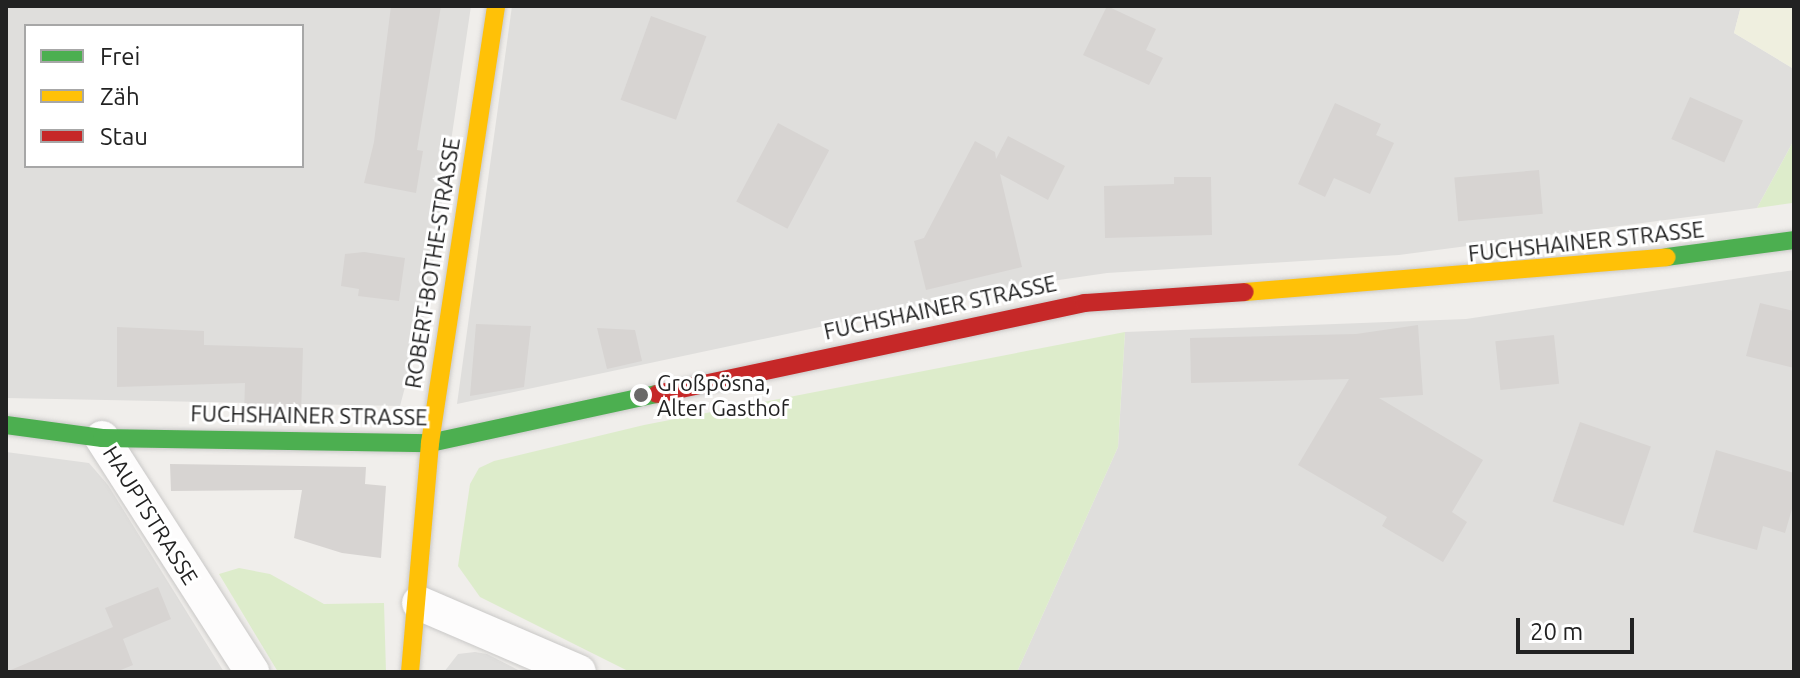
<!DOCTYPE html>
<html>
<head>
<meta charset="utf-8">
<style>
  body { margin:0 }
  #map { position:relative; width:1800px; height:678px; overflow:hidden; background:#f0eeeb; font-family:Ubuntu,sans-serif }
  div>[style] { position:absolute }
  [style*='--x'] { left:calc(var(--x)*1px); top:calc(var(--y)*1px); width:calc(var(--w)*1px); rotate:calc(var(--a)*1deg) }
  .residential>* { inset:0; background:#dfdedc }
  .farmland>* { inset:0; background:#efefdf }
  .grass>* { inset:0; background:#ddeccb }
  .building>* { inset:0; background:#d7d4d2; transform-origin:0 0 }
  .roads { filter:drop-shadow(0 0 2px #c9c8c7) drop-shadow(0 0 2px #c9c8c7) }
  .street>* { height:34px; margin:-17px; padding:0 17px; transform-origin:17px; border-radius:17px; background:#fdfcfc }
  .fast>* { height:18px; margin:-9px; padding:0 9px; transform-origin:9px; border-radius:9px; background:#4caf50 }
  .slow>* { height:18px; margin:-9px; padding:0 9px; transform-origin:9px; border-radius:9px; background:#ffc107 }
  .jam>* { height:18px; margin:-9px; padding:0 9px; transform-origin:9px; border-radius:9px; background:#c62828 }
  .dots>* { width:22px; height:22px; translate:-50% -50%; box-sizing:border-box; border:4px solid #fff; border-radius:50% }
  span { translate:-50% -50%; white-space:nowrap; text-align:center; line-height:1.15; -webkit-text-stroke:6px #fff; paint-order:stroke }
  .street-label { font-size:22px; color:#222 }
  .poi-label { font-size:22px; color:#222 }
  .left { translate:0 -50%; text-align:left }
  .frame { position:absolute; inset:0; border:8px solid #222; pointer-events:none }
  .legend { position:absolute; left:24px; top:24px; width:280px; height:144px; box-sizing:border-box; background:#fff; border:2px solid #a7a7a7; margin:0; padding:10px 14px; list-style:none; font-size:24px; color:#222 }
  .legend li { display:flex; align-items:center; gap:16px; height:40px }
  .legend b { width:40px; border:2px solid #a7a7a7 }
  .scale { position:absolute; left:1516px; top:618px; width:118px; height:36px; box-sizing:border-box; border:4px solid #222; border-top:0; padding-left:10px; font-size:24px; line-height:28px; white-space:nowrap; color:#222; -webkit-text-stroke:6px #fff; paint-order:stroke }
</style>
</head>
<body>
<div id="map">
  <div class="residential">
    <div style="clip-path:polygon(evenodd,6px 6px,471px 6px,427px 304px,400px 406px,6px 398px,6px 6px,26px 26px,302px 26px,302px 166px,26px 166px,26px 26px)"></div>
    <div style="clip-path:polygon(512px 6px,1741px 6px,1734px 33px,1794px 69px,1794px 140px,1757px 208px,1399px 255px,1107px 273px,998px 289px,457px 404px)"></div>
    <div style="clip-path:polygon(1794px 270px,1794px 672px,1017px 672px,1118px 447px,1125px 332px,1466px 319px)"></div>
    <div style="clip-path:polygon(6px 452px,89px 463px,108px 485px,224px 672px,6px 672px)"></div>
    <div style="clip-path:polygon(475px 652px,487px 654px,522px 672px,444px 672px,458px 654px)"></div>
  </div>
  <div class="farmland">
    <div style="clip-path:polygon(1741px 6px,1794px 6px,1794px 69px,1734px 33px)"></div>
  </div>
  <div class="grass">
    <div style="clip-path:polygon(1794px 140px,1792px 203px,1757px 208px)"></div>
    <div style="clip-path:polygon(1125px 332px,1118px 447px,1017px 672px,630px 672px,480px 597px,458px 566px,470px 484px,479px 468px,494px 461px,644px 425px)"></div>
    <div style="clip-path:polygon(239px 568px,270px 574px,324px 604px,384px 603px,386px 672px,278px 672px,219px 574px)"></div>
  </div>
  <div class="building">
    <div style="clip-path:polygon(391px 6px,441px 6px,417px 150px,423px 151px,416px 193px,364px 183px,374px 142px)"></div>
    <div style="clip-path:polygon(1107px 6px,1156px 29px,1146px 50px,1163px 58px,1149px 85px,1083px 55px)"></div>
    <div style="left:651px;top:16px;width:59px;height:89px;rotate:20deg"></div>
    <div style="left:1690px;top:97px;width:58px;height:46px;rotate:24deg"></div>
    <div style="clip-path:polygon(1335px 103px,1381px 124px,1376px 135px,1394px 143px,1370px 194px,1334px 178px,1325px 197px,1298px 184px)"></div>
    <div style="left:778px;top:123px;width:58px;height:89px;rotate:28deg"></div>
    <div style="clip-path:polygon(1008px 136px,1065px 166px,1048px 200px,1000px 174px,1022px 267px,926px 290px,914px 241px,924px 238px,975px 141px,995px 152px,996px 159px)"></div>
    <div style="left:1539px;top:170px;width:44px;height:85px;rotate:85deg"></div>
    <div style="clip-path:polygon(1174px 177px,1211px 177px,1212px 235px,1105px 238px,1104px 186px,1174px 184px)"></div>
    <div style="clip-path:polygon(364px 252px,405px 258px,399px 301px,358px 296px,359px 289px,341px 286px,345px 254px)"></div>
    <div style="clip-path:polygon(1760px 303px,1794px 311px,1794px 368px,1746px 356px)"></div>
    <div style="clip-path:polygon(476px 324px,531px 326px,524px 387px,470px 396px)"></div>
    <div style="clip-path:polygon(1418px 325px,1423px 395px,1379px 398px,1483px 460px,1452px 512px,1467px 522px,1443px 562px,1382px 526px,1387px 517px,1298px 465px,1349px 379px,1191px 383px,1190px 338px,1356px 334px)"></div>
    <div style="clip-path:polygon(117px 327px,204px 331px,204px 345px,303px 348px,301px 416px,244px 415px,245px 383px,117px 387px)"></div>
    <div style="clip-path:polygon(597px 328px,635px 330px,642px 361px,607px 369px)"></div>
    <div style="left:1554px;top:335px;width:49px;height:59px;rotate:84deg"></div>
    <div style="left:1580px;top:422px;width:75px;height:84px;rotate:19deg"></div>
    <div style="clip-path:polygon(1716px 450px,1794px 473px,1794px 502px,1785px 533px,1763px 526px,1757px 550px,1693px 532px)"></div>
    <div style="clip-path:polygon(170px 464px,366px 467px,365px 484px,386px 486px,381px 558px,342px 553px,294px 538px,302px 490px,171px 491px)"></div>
    <div style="clip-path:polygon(158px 587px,171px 619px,123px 639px,133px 665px,116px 672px,6px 672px,113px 627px,105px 608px)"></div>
  </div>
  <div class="roads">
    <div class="street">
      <div style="--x:102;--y:438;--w:278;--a:57.3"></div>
      <div style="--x:419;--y:603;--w:174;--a:23.3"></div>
    </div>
    <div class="fast">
      <div style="--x:1667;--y:257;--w:128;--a:-7.6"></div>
      <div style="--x:6;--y:425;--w:97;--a:7.7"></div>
      <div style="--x:102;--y:438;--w:328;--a:0.9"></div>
      <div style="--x:430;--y:443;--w:232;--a:-12.2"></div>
    </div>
    <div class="slow">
      <div style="--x:1245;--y:292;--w:423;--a:-4.7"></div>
      <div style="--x:410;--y:672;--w:230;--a:-85"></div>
      <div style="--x:430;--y:443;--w:442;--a:-81.4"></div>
    </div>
    <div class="jam">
      <div style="--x:657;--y:394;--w:437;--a:-12"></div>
      <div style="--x:1084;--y:303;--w:161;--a:-3.9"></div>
    </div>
  </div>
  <div class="dots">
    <div style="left:641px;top:395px;background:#6a6968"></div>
  </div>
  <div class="street-label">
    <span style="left:1586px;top:241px;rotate:-6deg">FUCHSHAINER STRASSE</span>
    <span style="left:432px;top:263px;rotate:-81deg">ROBERT-BOTHE-STRASSE</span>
    <span style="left:940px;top:307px;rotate:-12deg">FUCHSHAINER STRASSE</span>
    <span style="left:309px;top:415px;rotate:1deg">FUCHSHAINER STRASSE</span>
    <span style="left:151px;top:515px;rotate:58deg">HAUPTSTRASSE</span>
  </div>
  <div class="poi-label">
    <span class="left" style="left:657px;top:395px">Großpösna,<br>Alter Gasthof</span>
  </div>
  <div class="frame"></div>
  <ul class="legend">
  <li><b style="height:10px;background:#4caf50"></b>Frei</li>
  <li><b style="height:10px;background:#ffc107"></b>Zäh</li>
  <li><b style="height:10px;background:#c62828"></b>Stau</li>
  </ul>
  <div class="scale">20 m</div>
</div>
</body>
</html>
